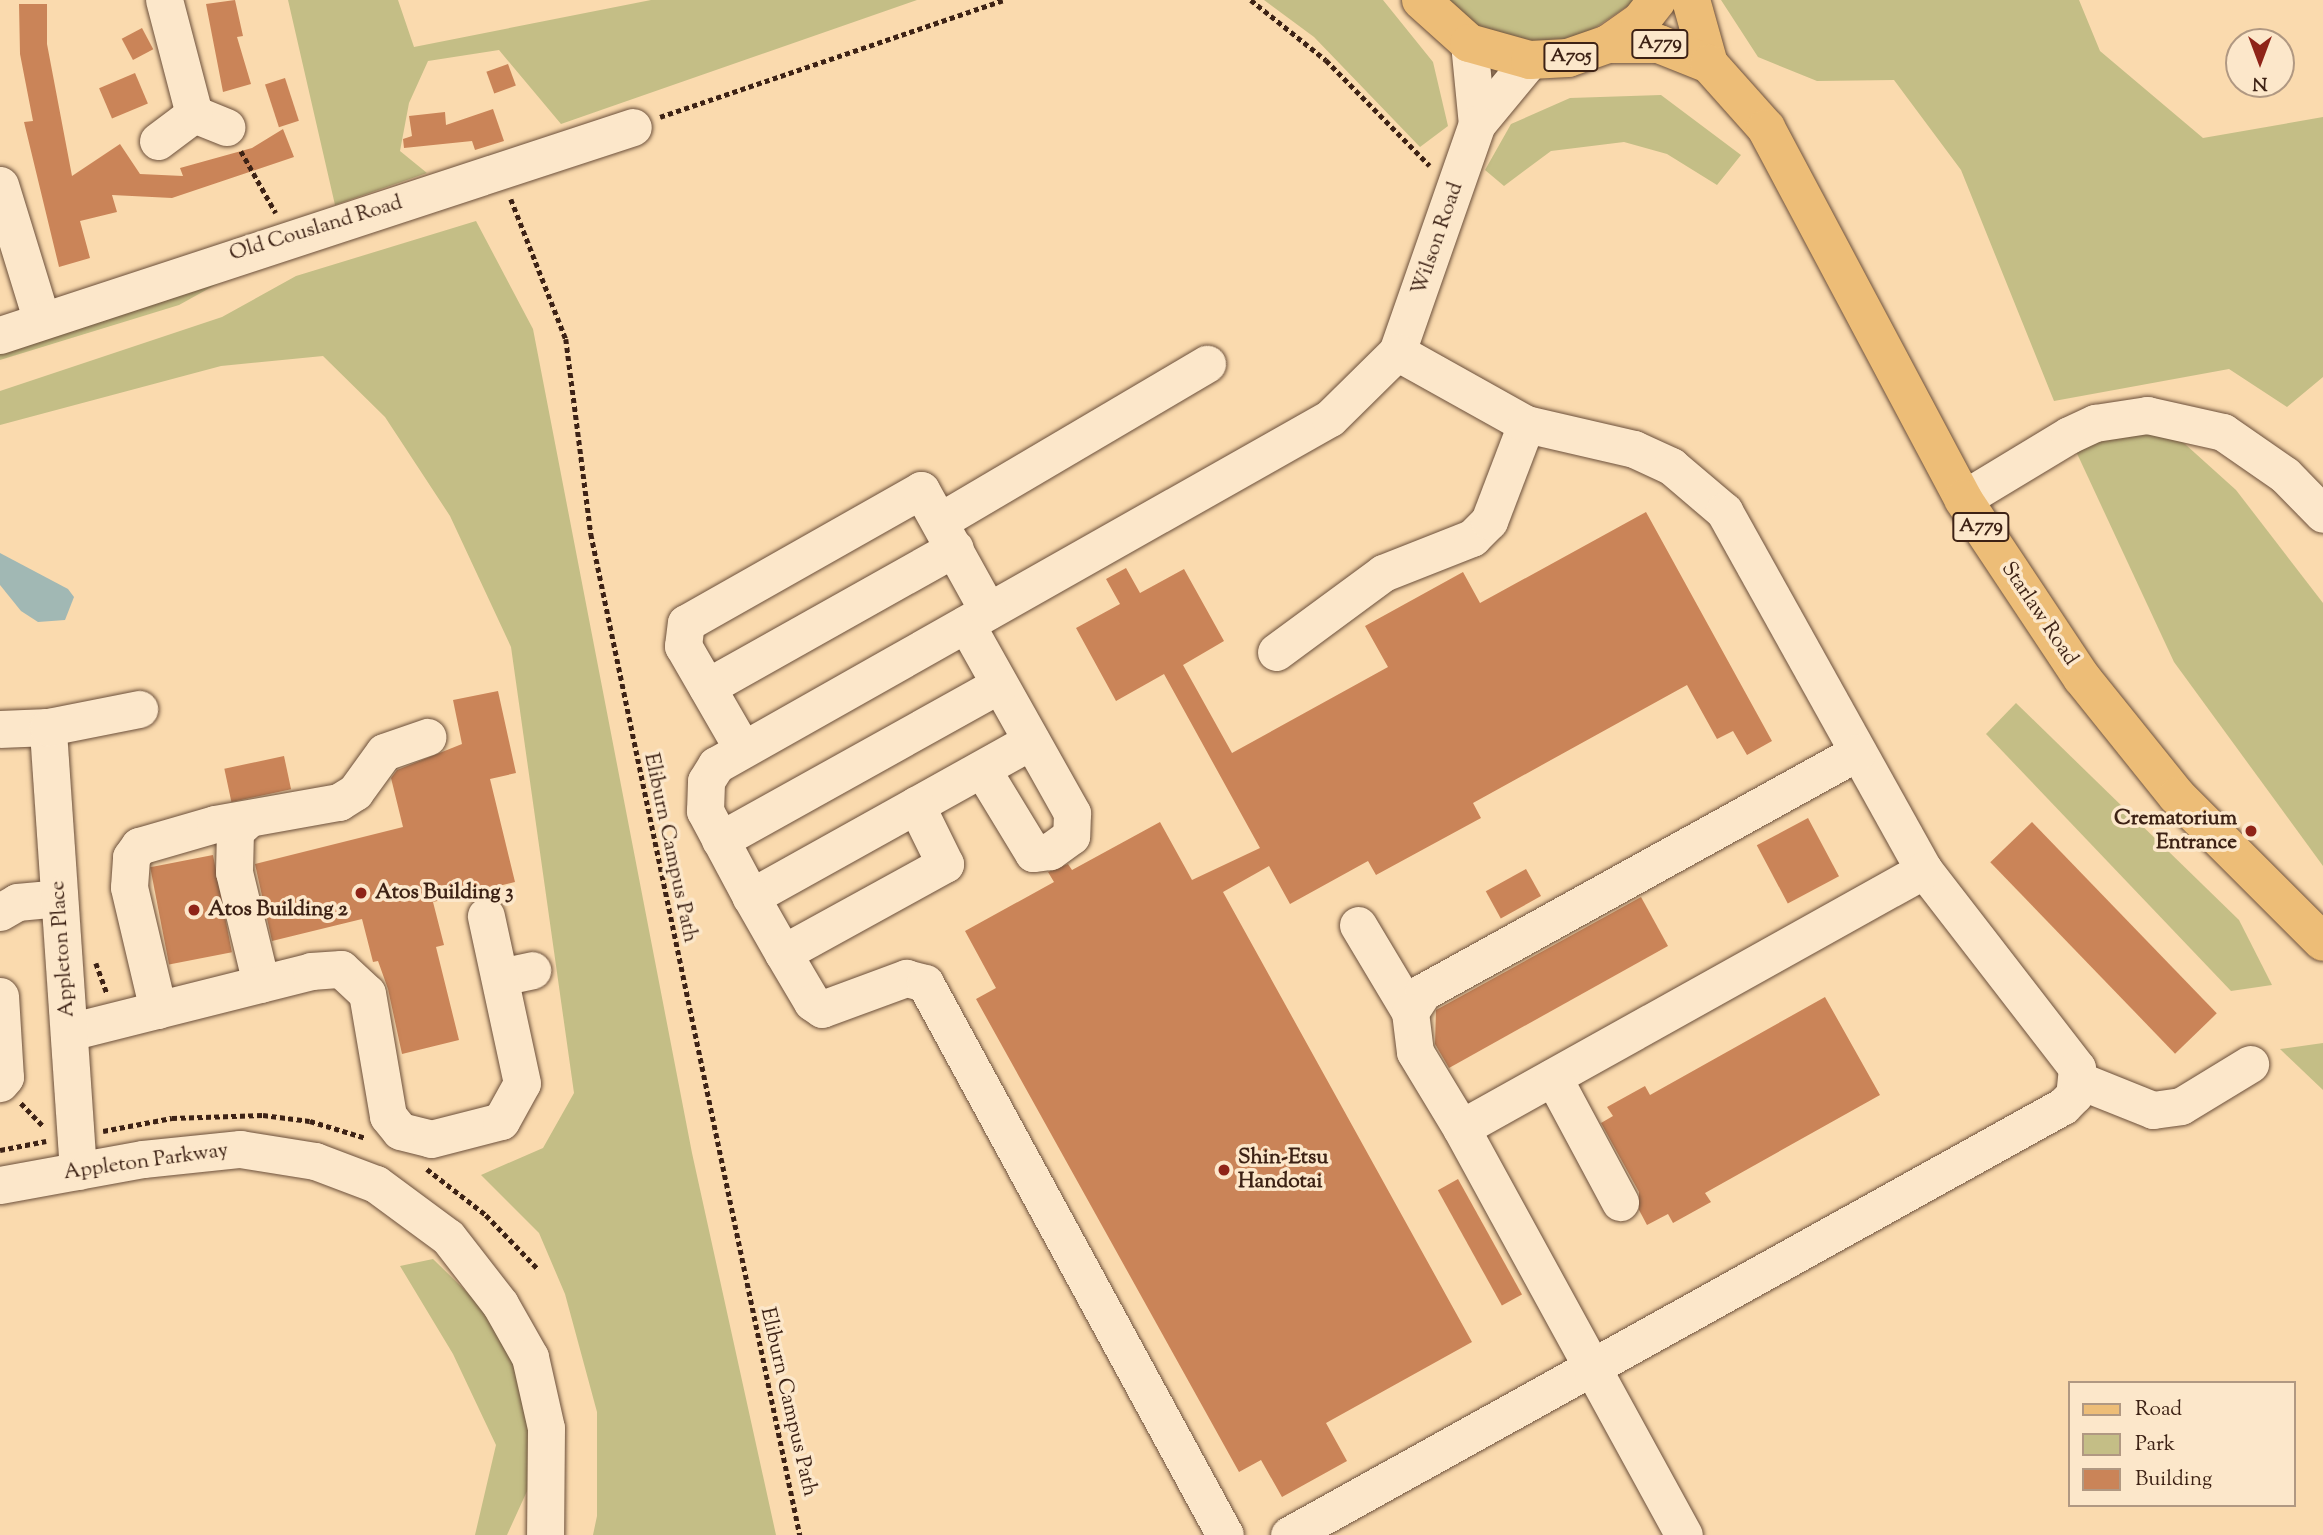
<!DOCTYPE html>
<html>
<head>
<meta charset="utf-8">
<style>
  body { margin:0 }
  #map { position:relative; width:2323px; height:1535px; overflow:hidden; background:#fadaae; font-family:"Sorts Mill Goudy",serif }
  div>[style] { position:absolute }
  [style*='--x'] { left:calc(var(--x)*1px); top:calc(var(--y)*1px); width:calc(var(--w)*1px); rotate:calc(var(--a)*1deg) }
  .green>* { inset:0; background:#c4be86 }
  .water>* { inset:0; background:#a1b8b4 }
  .building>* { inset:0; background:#ca8458; transform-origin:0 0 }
  .path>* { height:4.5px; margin-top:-2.25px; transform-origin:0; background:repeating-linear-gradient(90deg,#3d2215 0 5px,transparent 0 8.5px) }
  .roads { filter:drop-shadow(0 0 2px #6c503b) drop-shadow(0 0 2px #6c503b) }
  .minor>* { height:37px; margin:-18.5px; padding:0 18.5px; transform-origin:18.5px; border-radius:18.5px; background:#fce7ca }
  .major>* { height:38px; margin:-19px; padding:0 19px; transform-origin:19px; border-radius:19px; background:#edbd77 }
  .dots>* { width:19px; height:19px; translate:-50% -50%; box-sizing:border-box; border:4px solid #fce7ca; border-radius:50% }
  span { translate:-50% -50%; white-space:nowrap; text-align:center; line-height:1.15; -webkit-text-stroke:7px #fce7ca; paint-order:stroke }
  .shield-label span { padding:2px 5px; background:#fce7ca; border:2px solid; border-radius:5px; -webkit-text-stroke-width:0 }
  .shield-label { font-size:19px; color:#3d2215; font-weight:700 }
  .street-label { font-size:21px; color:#3d2215 }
  .poi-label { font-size:21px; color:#3d2215; font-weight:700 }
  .right { translate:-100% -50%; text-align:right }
  .left { translate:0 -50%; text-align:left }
  .legend { position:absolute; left:2068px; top:1381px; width:228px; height:126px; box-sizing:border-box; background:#fce7ca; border:2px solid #b09882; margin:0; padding:9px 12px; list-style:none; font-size:21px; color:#3d2215 }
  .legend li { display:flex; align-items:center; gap:14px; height:35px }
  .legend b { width:35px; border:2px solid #b09882 }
  .north { position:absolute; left:2225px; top:28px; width:70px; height:70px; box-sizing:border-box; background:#fce7ca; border:2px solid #b09882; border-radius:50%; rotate:180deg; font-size:19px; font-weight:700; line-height:28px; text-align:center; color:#3d2215 }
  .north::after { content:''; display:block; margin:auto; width:24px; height:32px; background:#8f2418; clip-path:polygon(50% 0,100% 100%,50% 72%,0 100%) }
</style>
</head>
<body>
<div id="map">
  <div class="green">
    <div style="clip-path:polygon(288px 0,398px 0,414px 47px,651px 0,917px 0,561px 124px,499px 50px,428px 61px,409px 103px,400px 151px,427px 173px,335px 205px)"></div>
    <div style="clip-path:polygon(1264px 0,1383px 0,1433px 62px,1448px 126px,1420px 147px,1314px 37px)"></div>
    <div style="clip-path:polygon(1438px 0,1637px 0,1575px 41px,1514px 44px,1469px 28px)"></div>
    <div style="clip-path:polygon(1721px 0,2079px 0,2100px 51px,2203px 138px,2323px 117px,2323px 377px,2287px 407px,2229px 369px,2054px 401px,1961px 170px,1894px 80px,1817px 81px,1758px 57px)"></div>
    <div style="clip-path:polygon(1661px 95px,1741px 155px,1717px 185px,1667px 154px,1624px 142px,1551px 151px,1504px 186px,1485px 170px,1511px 124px,1570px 98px)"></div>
    <div style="clip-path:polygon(476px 221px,533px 329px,692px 1153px,776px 1535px,593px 1535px,597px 1516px,597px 1412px,565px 1294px,539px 1233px,481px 1175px,543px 1148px,574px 1093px,511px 647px,450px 516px,385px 417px,323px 356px,221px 366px,0 425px,0 391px,222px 317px,296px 276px)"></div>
    <div style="clip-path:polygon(226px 279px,179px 305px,0 360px,0 348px)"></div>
    <div style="clip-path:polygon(2115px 430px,2175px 435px,2236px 490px,2323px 603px,2323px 866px,2174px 662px,2074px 447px)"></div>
    <div style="clip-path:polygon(2016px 703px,2239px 920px,2272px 985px,2231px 991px,1986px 734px)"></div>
    <div style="clip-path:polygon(2323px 1043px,2323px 1090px,2280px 1049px)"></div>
    <div style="clip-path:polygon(433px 1259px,481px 1306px,520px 1374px,531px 1438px,528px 1489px,507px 1535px,475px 1535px,496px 1445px,453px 1354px,400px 1266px)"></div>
  </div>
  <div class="water">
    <div style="clip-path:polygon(0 553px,68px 589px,74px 597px,65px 620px,38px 622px,21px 611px,0 585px)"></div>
  </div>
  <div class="building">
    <div style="clip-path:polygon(235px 0,243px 36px,237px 37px,251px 84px,223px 92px,206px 4px)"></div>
    <div style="clip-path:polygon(19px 4px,47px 4px,47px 44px,72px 176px,120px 144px,140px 174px,183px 176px,180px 168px,252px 148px,283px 129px,294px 157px,172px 198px,112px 195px,117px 212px,80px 221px,90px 258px,59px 267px,24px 122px,33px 121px,20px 54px)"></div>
    <div style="left:142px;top:28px;width:24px;height:23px;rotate:62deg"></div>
    <div style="left:508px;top:64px;width:23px;height:23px;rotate:70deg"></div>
    <div style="left:135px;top:73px;width:33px;height:39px;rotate:67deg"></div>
    <div style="left:285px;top:78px;width:45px;height:21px;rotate:72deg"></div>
    <div style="clip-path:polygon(493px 109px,504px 141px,475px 150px,472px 141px,404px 148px,403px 139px,412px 136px,409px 116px,445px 112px,446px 125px)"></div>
    <div style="clip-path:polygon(1646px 512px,1772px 741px,1747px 755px,1733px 731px,1717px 739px,1687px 685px,1473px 803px,1481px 818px,1376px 875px,1368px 861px,1290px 904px,1269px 866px,1223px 892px,1472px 1342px,1326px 1423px,1347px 1461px,1282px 1497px,1261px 1460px,1239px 1472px,976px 999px,996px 988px,965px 931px,1054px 882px,1048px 872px,1068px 864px,1072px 870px,1160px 822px,1192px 880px,1260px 848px,1164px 674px,1116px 701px,1076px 628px,1120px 604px,1106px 579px,1126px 568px,1140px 593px,1184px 569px,1224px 641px,1183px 665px,1232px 753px,1388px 667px,1365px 626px,1463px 572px,1480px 603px)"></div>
    <div style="clip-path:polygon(498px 691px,516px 773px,490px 779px,515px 882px,433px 902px,444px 945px,436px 947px,459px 1040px,402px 1054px,388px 989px,378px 961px,373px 962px,362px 919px,272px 941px,255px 864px,403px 827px,391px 778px,397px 770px,462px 744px,453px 700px)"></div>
    <div style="left:284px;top:756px;width:34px;height:61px;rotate:78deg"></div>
    <div style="left:1808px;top:818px;width:66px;height:58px;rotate:62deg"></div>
    <div style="left:2032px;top:822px;width:266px;height:58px;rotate:46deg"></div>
    <div style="left:213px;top:855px;width:99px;height:64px;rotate:79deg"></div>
    <div style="left:1526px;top:869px;width:31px;height:46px;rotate:61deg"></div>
    <div style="clip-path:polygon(1641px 897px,1668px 946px,1449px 1068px,1435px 1044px,1436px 1010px)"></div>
    <div style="clip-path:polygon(1825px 997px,1880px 1095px,1705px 1193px,1711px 1202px,1673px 1223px,1668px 1214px,1647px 1225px,1639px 1210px,1639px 1192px,1601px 1123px,1613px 1116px,1607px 1107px,1645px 1086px,1650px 1095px)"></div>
    <div style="left:1458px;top:1179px;width:132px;height:23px;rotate:61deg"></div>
  </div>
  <div class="path">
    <div style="--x:1251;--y:0;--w:96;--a:38.7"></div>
    <div style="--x:1326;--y:60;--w:148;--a:45.5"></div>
    <div style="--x:660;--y:117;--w:362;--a:-18.8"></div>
    <div style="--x:241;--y:151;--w:71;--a:60.6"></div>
    <div style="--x:511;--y:199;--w:150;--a:68.6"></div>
    <div style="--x:566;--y:339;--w:197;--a:82.7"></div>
    <div style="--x:591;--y:534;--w:1023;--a:78.21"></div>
    <div style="--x:96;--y:963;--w:33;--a:70"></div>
    <div style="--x:21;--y:1103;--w:33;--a:46"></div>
    <div style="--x:103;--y:1131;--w:70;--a:-10.7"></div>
    <div style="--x:172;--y:1118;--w:91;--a:-1.9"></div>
    <div style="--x:263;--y:1115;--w:47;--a:7.3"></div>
    <div style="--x:310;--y:1121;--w:59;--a:16.9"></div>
    <div style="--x:0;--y:1150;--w:47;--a:-11.1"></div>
    <div style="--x:427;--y:1169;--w:75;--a:37.9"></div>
    <div style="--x:486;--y:1215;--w:75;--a:46.1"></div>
  </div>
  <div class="roads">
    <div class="minor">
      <div style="--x:1469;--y:43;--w:81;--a:84.4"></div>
      <div style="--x:1477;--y:124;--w:83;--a:-50.4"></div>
      <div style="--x:194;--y:114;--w:35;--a:22"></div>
      <div style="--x:158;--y:141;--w:45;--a:-36.9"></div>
      <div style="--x:194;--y:114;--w:118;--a:-104.7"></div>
      <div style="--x:0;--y:185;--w:139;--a:72.9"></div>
      <div style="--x:0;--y:335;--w:666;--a:-18.19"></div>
      <div style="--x:1397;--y:352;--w:242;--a:-70.7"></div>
      <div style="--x:1963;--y:499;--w:124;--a:-31.1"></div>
      <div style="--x:2069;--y:435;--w:29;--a:-25"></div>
      <div style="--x:2095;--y:423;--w:53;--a:-8.7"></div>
      <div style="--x:2147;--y:415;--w:78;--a:12.6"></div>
      <div style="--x:2223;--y:432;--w:75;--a:34.7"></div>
      <div style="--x:2285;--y:475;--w:54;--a:45.7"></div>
      <div style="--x:940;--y:521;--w:310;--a:-30.5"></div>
      <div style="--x:966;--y:624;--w:217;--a:60.7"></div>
      <div style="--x:1072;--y:813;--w:23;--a:92"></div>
      <div style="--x:1071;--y:836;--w:26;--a:144"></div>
      <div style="--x:1050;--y:851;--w:17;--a:173"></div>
      <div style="--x:1033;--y:853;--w:98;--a:-121.3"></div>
      <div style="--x:1276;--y:652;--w:133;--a:-36.4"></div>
      <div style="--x:1383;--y:573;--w:96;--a:-21.5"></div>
      <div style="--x:1472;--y:538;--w:24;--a:-45"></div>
      <div style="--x:1489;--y:521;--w:104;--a:-69.1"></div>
      <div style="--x:707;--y:687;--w:284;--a:-29.3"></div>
      <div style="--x:0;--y:729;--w:48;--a:-2.4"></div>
      <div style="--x:1031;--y:741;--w:321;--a:150.9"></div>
      <div style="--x:751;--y:897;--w:98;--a:-118.1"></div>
      <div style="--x:705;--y:811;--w:30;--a:-88"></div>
      <div style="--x:706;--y:781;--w:19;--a:-58"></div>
      <div style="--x:716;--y:765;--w:705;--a:-29.47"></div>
      <div style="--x:1330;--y:418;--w:94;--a:-44.6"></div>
      <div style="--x:1397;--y:352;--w:148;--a:29.2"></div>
      <div style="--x:1526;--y:424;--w:111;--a:13"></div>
      <div style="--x:1634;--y:449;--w:41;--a:24.7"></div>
      <div style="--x:1671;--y:466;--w:70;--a:40.3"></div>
      <div style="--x:1724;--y:511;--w:411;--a:60.9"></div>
      <div style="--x:1924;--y:870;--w:250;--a:52.3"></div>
      <div style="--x:2077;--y:1068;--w:27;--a:96"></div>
      <div style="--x:2074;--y:1095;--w:16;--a:135"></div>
      <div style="--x:2063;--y:1106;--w:885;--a:151"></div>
      <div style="--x:742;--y:748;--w:118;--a:-120"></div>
      <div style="--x:683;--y:646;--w:23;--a:-83"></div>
      <div style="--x:686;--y:623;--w:270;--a:-29.5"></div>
      <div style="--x:921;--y:490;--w:138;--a:61"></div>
      <div style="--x:245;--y:822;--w:13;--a:138"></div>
      <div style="--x:235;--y:831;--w:41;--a:91.4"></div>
      <div style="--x:234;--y:872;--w:115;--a:76.4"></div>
      <div style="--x:720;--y:840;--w:319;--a:-29.1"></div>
      <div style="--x:751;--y:897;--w:64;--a:60.3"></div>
      <div style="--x:783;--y:953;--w:185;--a:-28.8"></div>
      <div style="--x:945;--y:864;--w:66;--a:-116.2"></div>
      <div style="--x:0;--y:912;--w:20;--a:-30"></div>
      <div style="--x:17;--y:902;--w:42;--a:-5.4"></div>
      <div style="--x:1358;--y:925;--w:101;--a:59.1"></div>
      <div style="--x:1410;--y:1012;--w:24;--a:-57"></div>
      <div style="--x:1423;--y:992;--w:496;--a:-28.9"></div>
      <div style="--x:783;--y:953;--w:57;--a:59.4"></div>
      <div style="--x:812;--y:1002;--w:12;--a:35"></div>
      <div style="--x:822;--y:1009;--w:90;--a:-20.3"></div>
      <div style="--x:906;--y:978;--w:20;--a:15"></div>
      <div style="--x:925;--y:983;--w:628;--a:61.48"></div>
      <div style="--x:500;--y:977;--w:33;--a:-12"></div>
      <div style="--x:0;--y:996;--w:81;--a:86.5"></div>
      <div style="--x:5;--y:1077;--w:8;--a:130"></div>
      <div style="--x:158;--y:1010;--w:126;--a:-103.3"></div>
      <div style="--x:129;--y:887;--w:30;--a:-86"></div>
      <div style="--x:131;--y:857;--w:14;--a:-54"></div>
      <div style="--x:139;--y:846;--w:79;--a:-16.1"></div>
      <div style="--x:215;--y:824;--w:126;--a:-10.1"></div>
      <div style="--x:339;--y:802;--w:19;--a:-32"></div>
      <div style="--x:355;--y:792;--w:49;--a:-54.1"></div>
      <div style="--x:384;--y:752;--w:46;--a:-19.2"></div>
      <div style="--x:1410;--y:1012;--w:40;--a:82.9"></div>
      <div style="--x:1415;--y:1052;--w:89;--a:58.8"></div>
      <div style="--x:1461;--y:1128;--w:530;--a:-29.13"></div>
      <div style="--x:69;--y:1032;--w:250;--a:-14.1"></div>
      <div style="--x:311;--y:971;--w:30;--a:-4"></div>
      <div style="--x:341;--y:969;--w:35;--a:43"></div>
      <div style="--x:367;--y:993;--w:125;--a:80.3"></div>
      <div style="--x:388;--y:1116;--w:19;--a:51"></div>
      <div style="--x:400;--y:1131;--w:32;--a:14"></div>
      <div style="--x:431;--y:1139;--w:72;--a:-14.4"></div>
      <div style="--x:501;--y:1121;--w:43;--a:-61.1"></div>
      <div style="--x:522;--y:1083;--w:171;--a:-102.2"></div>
      <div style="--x:1553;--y:1077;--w:142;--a:61.8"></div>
      <div style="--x:2078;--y:1080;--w:81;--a:21.8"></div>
      <div style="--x:2153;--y:1110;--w:28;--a:-8"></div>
      <div style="--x:2181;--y:1106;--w:81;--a:-31.3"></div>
      <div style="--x:1461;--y:1128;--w:464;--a:61.3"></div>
      <div style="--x:78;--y:1171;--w:445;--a:-93.9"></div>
      <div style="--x:48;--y:727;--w:93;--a:-11.2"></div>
      <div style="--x:0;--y:1185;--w:145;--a:-10.3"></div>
      <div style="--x:143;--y:1159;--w:98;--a:-5.9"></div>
      <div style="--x:240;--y:1149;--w:76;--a:9.1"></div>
      <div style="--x:315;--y:1161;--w:65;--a:20.7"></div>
      <div style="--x:376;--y:1184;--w:89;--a:36.4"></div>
      <div style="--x:448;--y:1237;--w:85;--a:52.2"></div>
      <div style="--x:500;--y:1304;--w:61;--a:60.5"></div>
      <div style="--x:530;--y:1357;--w:73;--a:77.3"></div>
      <div style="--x:546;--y:1428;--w:107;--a:90.5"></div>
    </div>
    <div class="major">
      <div style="--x:1421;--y:0;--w:64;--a:41.9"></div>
      <div style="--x:1469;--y:43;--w:63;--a:15.6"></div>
      <div style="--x:1530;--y:60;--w:38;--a:-3"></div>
      <div style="--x:1568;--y:58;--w:42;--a:-19.3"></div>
      <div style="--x:1608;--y:44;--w:39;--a:-35"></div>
      <div style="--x:1640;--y:22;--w:28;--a:-52"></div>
      <div style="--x:1691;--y:0;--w:66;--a:74.3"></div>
      <div style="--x:1608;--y:44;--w:51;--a:0"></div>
      <div style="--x:1659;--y:44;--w:54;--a:21.8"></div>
      <div style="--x:1709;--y:64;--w:86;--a:48.3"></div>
      <div style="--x:1766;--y:128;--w:420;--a:62"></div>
      <div style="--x:1963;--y:499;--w:215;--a:56.4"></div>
      <div style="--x:2082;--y:678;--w:151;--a:51.2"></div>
      <div style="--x:2177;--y:796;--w:206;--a:45"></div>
    </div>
  </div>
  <div class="dots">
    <div style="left:2251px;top:831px;background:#8f2418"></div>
    <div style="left:361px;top:893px;background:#8f2418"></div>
    <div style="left:194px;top:910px;background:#8f2418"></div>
    <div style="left:1224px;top:1170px;background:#8f2418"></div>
  </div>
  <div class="shield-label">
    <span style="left:1660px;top:44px">A779</span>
    <span style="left:1571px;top:57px">A705</span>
    <span style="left:1981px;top:527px">A779</span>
  </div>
  <div class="street-label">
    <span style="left:316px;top:229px;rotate:-17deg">Old Cousland Road</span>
    <span style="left:1438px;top:239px;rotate:-71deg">Wilson Road</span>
    <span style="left:2039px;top:614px;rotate:56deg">Starlaw Road</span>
    <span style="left:670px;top:848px;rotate:78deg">Eliburn Campus Path</span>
    <span style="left:63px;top:949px;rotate:-94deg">Appleton Place</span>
    <span style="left:146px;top:1162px;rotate:-8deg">Appleton Parkway</span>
    <span style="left:788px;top:1402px;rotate:77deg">Eliburn Campus Path</span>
  </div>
  <div class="poi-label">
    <span class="right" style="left:2237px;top:831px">Crematorium<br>Entrance</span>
    <span class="left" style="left:375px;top:893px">Atos Building 3</span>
    <span class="left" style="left:208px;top:910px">Atos Building 2</span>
    <span class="left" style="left:1238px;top:1170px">Shin-Etsu<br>Handotai</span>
  </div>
  <ul class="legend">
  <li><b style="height:9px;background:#edbd77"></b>Road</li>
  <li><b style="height:19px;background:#c4be86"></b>Park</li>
  <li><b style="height:19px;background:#ca8458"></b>Building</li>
  </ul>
  <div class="north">N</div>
</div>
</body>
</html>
